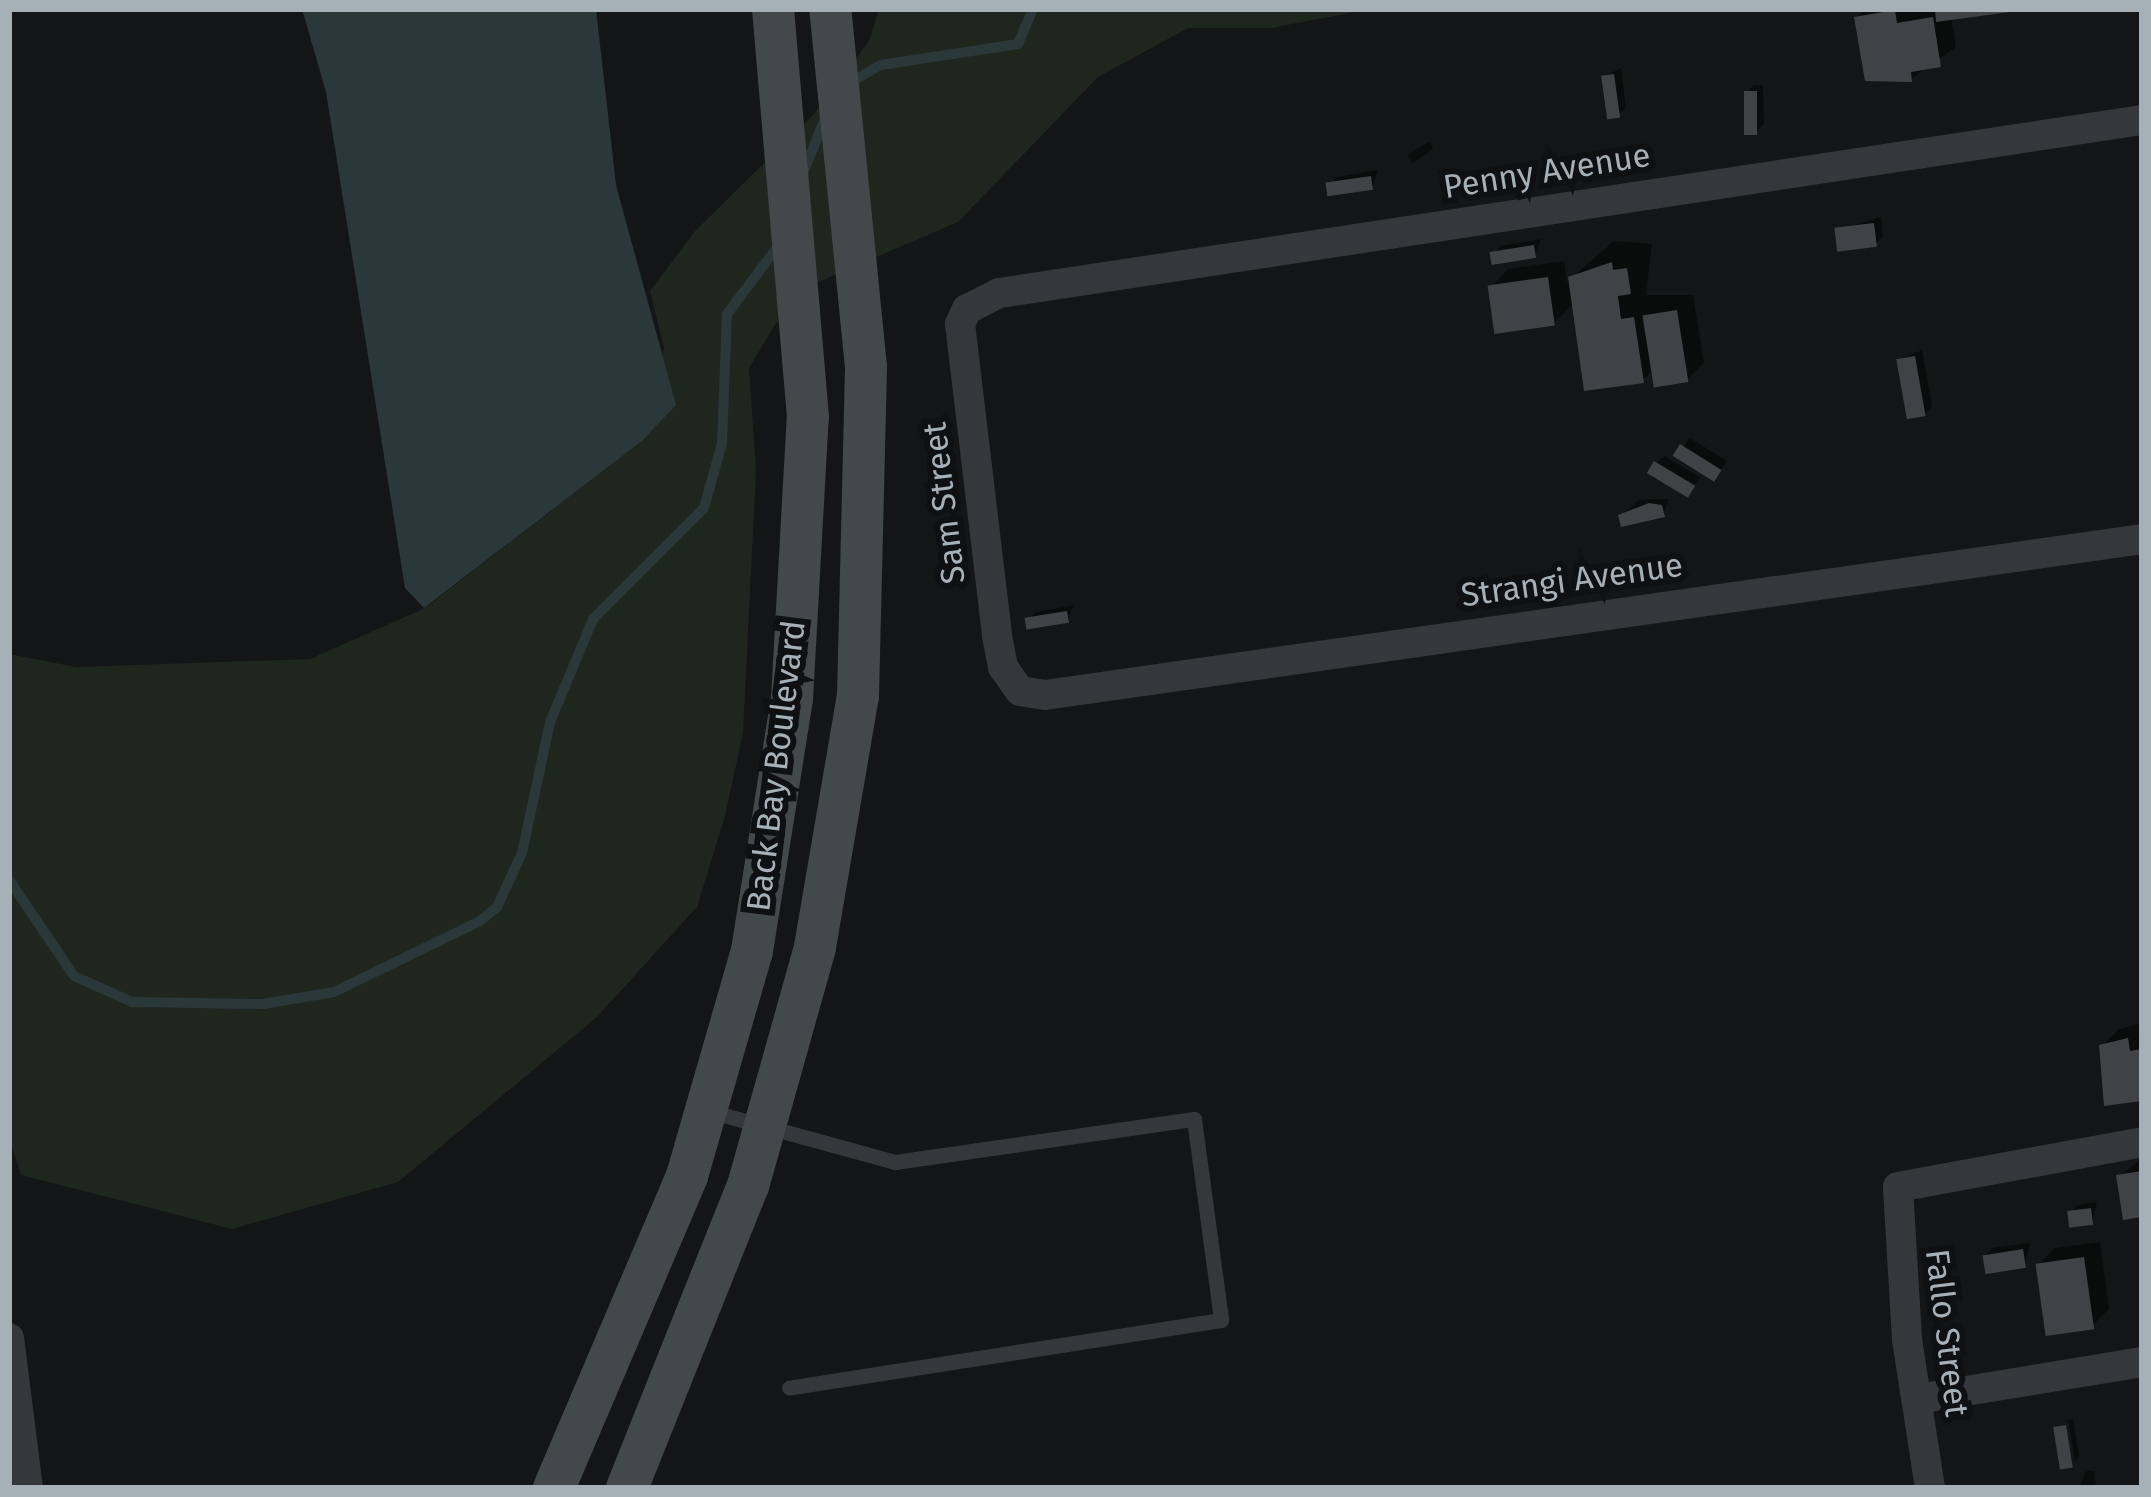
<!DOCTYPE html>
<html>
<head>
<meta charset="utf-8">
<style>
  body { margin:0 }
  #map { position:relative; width:2151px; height:1497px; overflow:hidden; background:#141516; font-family:"Fira Sans",sans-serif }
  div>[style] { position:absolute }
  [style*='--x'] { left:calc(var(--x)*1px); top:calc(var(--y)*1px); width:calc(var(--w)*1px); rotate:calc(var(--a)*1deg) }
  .green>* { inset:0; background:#1f261e }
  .water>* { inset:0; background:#2a383a }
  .shadow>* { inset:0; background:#0007 }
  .stream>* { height:10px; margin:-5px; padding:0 5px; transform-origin:5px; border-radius:5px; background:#2a383a }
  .building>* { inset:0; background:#404346; transform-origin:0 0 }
  .lane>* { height:15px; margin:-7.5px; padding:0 7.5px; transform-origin:7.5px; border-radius:7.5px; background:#35383b }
  .street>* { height:30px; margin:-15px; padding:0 15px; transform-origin:15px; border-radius:15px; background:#35383b }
  .secondary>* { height:42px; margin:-21px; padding:0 21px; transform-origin:21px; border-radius:21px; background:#43484b }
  span { translate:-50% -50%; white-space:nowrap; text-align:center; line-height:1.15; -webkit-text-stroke:12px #0f1011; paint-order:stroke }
  .street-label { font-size:33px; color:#a6b0b7 }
  .frame { position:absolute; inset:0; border:12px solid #a6b0b7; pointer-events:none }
</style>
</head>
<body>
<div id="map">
  <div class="green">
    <div style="clip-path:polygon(879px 9px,1371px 9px,1271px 28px,1188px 28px,1098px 77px,958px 222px,795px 292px,749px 368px,756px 470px,743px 733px,725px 816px,697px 907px,596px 1018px,398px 1182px,232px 1229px,21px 1175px,9px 1138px,9px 654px,76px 667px,310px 659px,425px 608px,642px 441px,664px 348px,650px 291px,695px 231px,812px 116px,869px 41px)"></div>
  </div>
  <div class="water">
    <div style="clip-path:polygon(302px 9px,596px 9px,616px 185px,676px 405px,642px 441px,424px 608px,405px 588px,326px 92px)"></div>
  </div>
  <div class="shadow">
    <div style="clip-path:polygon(1866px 9px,2008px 9px,1951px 16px,1956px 47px,1911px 79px,1857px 18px)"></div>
    <div style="clip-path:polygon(1621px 68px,1626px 107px,1619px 115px,1605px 76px)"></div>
    <div style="clip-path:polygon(1754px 85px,1763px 85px,1764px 124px,1756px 132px,1747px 92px)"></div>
    <div style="clip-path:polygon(1430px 141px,1433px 149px,1412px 163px,1408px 155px)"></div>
    <div style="clip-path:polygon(1378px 170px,1372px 188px,1329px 184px,1337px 177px)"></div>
    <div style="clip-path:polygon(1881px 217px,1883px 236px,1876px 244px,1838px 230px)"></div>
    <div style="clip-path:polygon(1541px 239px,1535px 255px,1493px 254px,1501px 246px)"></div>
    <div style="clip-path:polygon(1614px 241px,1652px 244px,1646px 295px,1693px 295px,1704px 363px,1687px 380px,1654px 368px,1643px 380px,1574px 303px,1554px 323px,1492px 286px,1508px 269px,1564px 261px,1567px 282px)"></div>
    <div style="clip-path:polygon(1922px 350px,1932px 406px,1925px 414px,1899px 360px)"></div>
    <div style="clip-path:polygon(1690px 438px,1727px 461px,1721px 470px,1677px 455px)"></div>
    <div style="clip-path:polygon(1664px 456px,1700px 477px,1688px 494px,1656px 463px)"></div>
    <div style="clip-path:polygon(1669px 499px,1663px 515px,1622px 516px,1639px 500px)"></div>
    <div style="clip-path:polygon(1074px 605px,1067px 620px,1028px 620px,1036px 612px)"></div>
    <div style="clip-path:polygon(2142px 1023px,2142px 1093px,2102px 1046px,2119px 1029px)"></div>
    <div style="clip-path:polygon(2142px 1158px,2142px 1215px,2120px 1176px)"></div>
    <div style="clip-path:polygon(2097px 1202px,2092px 1223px,2070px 1213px,2078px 1205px)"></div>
    <div style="clip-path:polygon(2100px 1242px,2109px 1309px,2092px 1326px,2038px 1265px,2055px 1248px)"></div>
    <div style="clip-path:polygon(2030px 1243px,2025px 1265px,1985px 1256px,1992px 1248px)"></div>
    <div style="clip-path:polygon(2073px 1419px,2079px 1456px,2075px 1461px,2068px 1420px)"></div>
    <div style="clip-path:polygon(2086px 1471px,2094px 1471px,2096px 1488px,2079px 1488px)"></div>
  </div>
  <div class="stream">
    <div style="--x:851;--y:82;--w:34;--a:-30"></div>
    <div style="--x:881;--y:65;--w:139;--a:-8.7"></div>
    <div style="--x:1018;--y:44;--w:38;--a:-67"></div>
    <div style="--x:804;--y:171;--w:59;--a:-68.2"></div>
    <div style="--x:9;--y:880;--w:116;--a:55.9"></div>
    <div style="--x:74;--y:976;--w:64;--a:24.1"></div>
    <div style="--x:132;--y:1002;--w:131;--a:0.9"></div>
    <div style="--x:263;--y:1004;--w:72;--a:-9.6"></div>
    <div style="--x:334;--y:992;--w:162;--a:-25.9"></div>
    <div style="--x:480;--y:921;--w:22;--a:-39"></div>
    <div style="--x:497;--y:907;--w:60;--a:-65.2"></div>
    <div style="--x:522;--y:853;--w:134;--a:-77.9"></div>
    <div style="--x:550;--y:722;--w:112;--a:-67.3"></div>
    <div style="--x:593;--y:619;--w:157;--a:-45"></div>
    <div style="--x:704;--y:508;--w:67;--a:-74.5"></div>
    <div style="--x:722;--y:443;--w:129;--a:-87.8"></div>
    <div style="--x:727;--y:314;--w:86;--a:-53"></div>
  </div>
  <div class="building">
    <div style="clip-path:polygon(1935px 9px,2010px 9px,2010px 12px,1936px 22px)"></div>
    <div style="clip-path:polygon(1895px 10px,1897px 23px,1933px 17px,1941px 67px,1911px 72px,1912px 82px,1865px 81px,1854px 17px)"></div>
    <div style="left:1614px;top:74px;width:44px;height:13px;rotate:82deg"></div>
    <div style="left:1744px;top:91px;width:13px;height:44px"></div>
    <div style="left:1371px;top:176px;width:14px;height:46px;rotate:82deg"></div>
    <div style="left:1874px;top:223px;width:24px;height:40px;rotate:83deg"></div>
    <div style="left:1534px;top:245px;width:13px;height:45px;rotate:81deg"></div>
    <div style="clip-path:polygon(1612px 262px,1613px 270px,1627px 268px,1631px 294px,1618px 296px,1621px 319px,1634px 317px,1644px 383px,1584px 391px,1568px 277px)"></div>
    <div style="left:1548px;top:277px;width:49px;height:61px;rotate:82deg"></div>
    <div style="left:1677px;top:310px;width:73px;height:35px;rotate:81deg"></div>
    <div style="left:1915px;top:356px;width:61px;height:19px;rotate:80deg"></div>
    <div style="left:1680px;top:444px;width:49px;height:14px;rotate:32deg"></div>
    <div style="left:1654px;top:461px;width:48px;height:14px;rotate:31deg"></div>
    <div style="clip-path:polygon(1649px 503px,1662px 505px,1665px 517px,1621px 527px,1618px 515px)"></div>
    <div style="left:1067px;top:611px;width:12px;height:43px;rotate:81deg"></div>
    <div style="clip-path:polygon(2128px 1038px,2130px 1051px,2142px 1049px,2142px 1101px,2104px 1106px,2099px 1045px)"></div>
    <div style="clip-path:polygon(2142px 1171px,2142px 1217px,2123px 1220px,2116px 1175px)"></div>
    <div style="left:2091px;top:1208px;width:17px;height:24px;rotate:83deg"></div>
    <div style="left:2023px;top:1249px;width:19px;height:41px;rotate:81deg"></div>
    <div style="left:2084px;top:1257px;width:73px;height:49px;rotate:82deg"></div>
    <div style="left:2066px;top:1425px;width:43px;height:13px;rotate:81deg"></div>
  </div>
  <div class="lane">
    <div style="--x:709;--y:1111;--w:193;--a:15.3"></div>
    <div style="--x:895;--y:1162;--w:302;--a:-8.2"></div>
    <div style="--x:1194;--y:1119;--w:203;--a:82.3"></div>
    <div style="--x:1221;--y:1320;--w:437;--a:171.1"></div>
  </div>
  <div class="street">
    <div style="--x:2142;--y:120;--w:1156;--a:171.39"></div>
    <div style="--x:999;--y:293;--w:36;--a:153"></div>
    <div style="--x:967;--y:309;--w:17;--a:115"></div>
    <div style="--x:960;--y:324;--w:314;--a:83.2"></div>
    <div style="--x:997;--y:636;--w:32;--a:79"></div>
    <div style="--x:1003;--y:667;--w:29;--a:55"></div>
    <div style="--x:1020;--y:691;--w:25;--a:9"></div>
    <div style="--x:1045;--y:695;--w:1108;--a:-8.09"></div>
    <div style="--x:9;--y:1338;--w:151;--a:82.8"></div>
    <div style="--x:1917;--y:1399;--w:228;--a:-9.3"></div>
    <div style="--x:1930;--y:1488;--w:151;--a:-98.8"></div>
    <div style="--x:1907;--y:1339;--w:152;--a:-93.4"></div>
    <div style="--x:1898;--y:1187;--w:248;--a:-10.4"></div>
  </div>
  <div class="secondary">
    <div style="--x:554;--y:1488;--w:339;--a:-66.9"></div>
    <div style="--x:687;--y:1176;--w:234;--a:-73.9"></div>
    <div style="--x:752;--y:951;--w:255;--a:-81"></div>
    <div style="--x:792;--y:699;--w:282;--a:-86.8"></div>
    <div style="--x:808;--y:417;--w:409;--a:-94.9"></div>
    <div style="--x:627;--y:1488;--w:325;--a:-68.2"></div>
    <div style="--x:748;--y:1186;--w:248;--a:-74.3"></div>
    <div style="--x:815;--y:947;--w:255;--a:-80.3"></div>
    <div style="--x:858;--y:696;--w:329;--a:-88.6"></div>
    <div style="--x:866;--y:367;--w:360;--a:-95.7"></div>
  </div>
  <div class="street-label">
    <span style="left:1547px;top:172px;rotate:-9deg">Penny Avenue</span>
    <span style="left:945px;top:503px;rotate:-97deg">Sam Street</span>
    <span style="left:1572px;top:581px;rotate:-8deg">Strangi Avenue</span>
    <span style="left:777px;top:766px;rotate:-83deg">Back Bay Boulevard</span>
    <span style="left:1946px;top:1333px;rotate:83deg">Fallo Street</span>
  </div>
  <div class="frame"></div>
</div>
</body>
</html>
